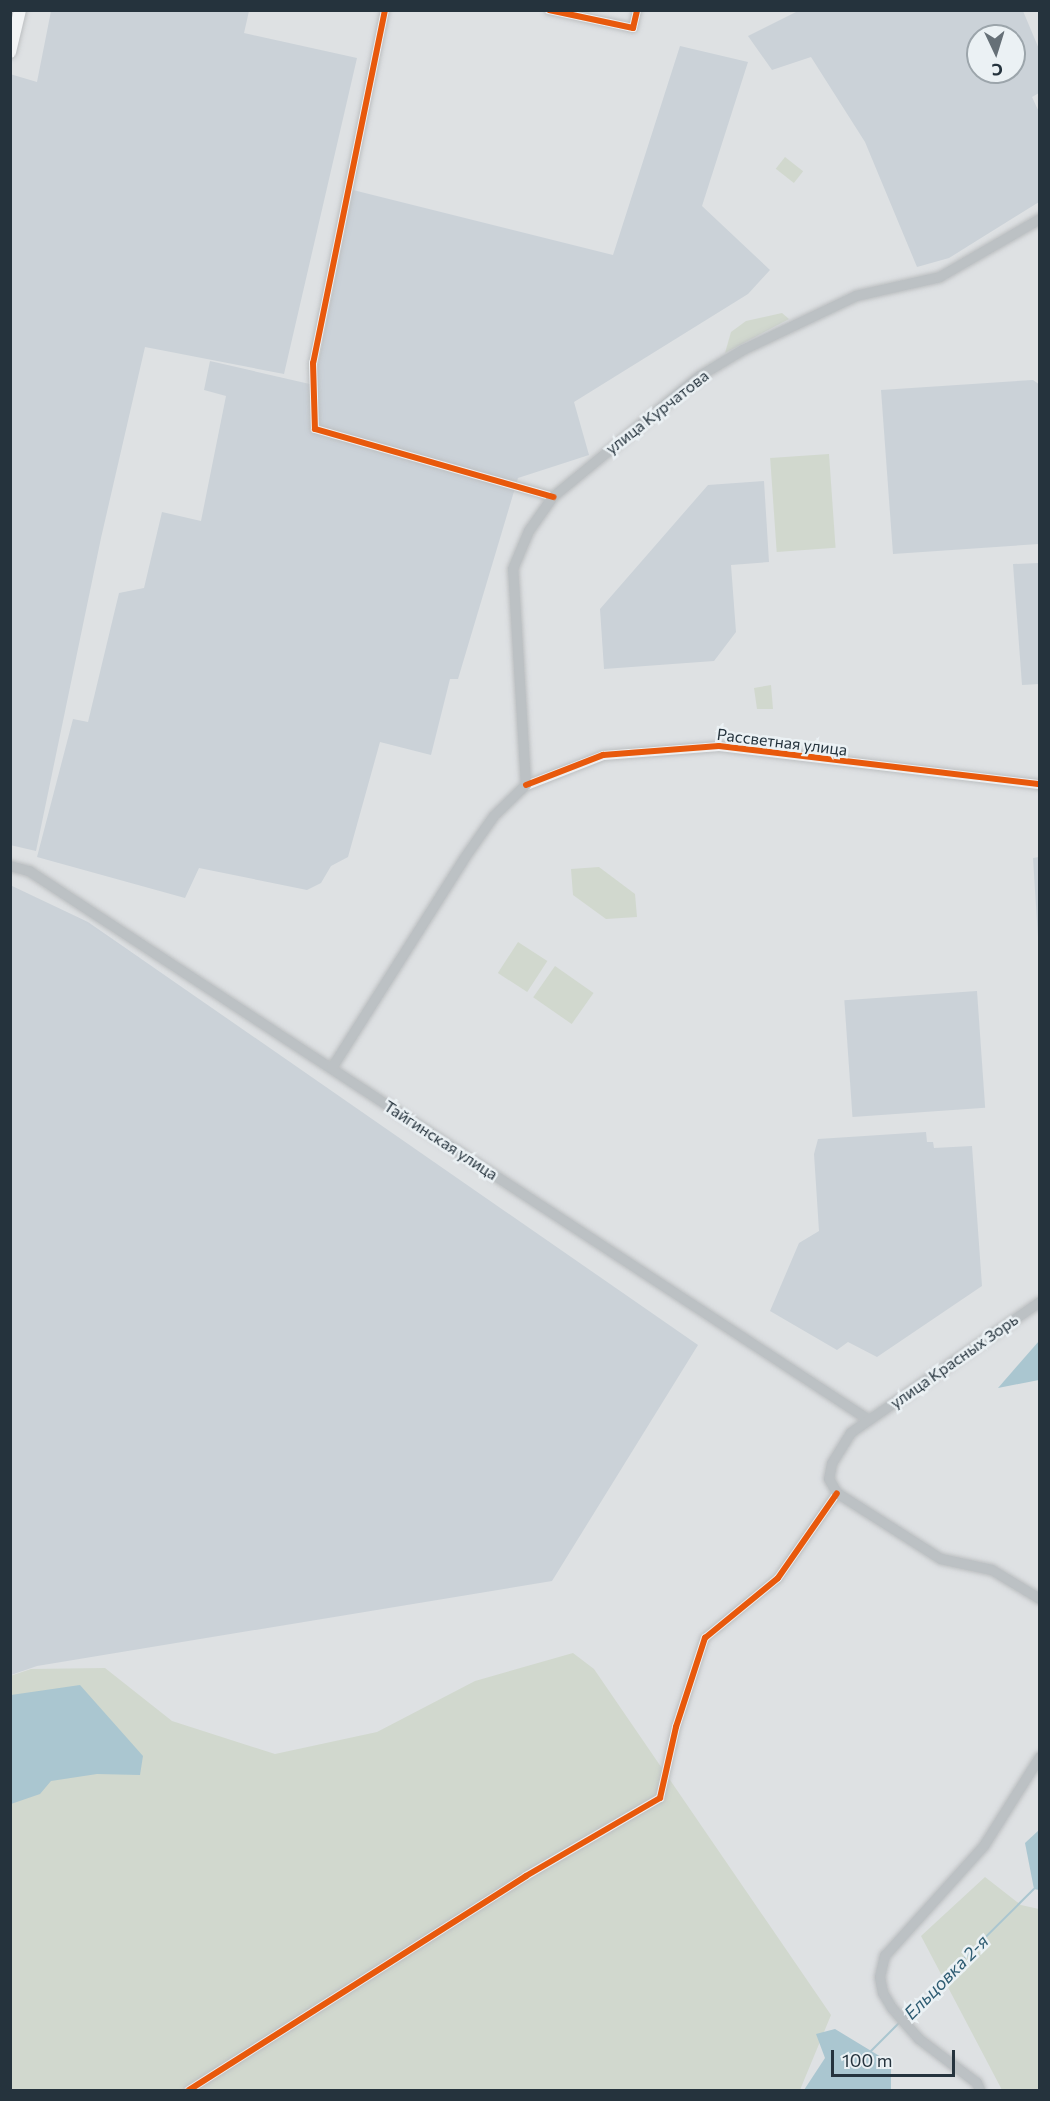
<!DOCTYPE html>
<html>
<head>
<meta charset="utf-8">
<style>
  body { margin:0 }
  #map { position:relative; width:1050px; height:2101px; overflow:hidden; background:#dee1e3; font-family:Commissioner,sans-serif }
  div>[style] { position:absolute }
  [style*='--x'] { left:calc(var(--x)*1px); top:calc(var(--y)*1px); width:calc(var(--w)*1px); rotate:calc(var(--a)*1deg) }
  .built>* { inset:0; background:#cbd2d8; transform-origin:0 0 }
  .green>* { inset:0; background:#d1d8ce; transform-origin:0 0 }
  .water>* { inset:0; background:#aac6d0 }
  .stream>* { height:2px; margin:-1px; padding:0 1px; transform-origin:1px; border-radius:1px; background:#aac6d0 }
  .roads { filter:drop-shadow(0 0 2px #bcbfc1) drop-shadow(0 0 2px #bcbfc1) }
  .minor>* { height:8px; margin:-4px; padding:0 4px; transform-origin:4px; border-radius:4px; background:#edeff1 }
  .tertiary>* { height:9px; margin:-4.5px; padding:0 4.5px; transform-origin:4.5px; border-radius:4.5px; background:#edeff1 }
  .secondary>* { height:10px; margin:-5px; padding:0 5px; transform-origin:5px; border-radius:5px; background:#bcc1c4 }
  .trunk>* { height:12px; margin:-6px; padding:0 6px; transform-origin:6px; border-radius:6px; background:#f2f4f5 }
  .cycleway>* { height:6px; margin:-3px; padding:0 3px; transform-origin:3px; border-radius:3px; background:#e8590c }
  span { translate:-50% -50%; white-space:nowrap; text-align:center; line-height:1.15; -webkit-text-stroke:5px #ebf1f4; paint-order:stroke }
  .street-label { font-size:16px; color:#25333d }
  .water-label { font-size:18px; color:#2e5c72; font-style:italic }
  .frame { position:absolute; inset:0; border:12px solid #25333d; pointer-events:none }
  .north { position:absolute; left:966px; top:24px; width:60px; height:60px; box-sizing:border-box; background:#ebf1f4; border:2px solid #9ca5ab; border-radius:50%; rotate:176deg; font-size:16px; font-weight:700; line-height:24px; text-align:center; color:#25333d }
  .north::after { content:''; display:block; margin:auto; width:21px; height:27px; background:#667077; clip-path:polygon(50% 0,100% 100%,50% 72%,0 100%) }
  .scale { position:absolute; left:831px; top:2050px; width:124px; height:27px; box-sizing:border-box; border:3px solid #25333d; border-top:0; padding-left:8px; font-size:18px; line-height:21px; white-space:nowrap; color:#25333d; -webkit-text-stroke:4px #ebf1f4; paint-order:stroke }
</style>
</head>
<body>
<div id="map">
  <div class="built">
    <div style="clip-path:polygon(51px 11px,249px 11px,244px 33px,357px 58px,284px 374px,145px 347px,101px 538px,36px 851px,10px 845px,10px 74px,37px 82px)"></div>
    <div style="clip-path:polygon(evenodd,798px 11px,1023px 11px,1039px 49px,1039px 93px,1032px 97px,1039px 112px,1039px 202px,949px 258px,917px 267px,865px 142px,811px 57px,772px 70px,748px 36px,798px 11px,978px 36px,1014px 36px,1014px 72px,978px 72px,978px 36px)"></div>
    <div style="clip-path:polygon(680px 46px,748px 62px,702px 206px,770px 270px,748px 294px,574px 402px,589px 455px,518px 478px,458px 679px,450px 679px,431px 755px,380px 742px,348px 857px,331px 866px,321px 883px,307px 890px,199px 868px,185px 898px,37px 857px,73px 719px,88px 722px,119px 593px,144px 588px,162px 512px,201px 521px,226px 396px,204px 390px,210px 361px,314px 385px,353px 190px,613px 255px)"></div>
    <div style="clip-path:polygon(1033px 380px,1040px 385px,1039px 544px,893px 554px,881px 390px)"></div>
    <div style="clip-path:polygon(764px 481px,769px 562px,731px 565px,736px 632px,714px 661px,604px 669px,600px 609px,708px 485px)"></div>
    <div style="clip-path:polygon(1039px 563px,1039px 684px,1022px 685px,1013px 564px)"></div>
    <div style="clip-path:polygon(1039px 857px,1040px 857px,1039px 953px,1033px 858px)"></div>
    <div style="clip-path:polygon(10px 885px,88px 922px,698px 1345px,552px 1581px,37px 1666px,11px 1675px)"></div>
    <div style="left:977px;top:991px;width:117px;height:133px;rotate:86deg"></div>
    <div style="clip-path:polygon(926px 1132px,927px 1142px,933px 1142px,934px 1148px,972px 1146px,982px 1286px,877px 1357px,848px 1342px,837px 1350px,770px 1311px,799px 1243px,819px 1231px,814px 1154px,818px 1139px)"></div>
  </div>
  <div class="green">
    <div style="left:785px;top:157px;width:23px;height:15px;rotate:38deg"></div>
    <div style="clip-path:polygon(782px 313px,789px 319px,725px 353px,731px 332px,746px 321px)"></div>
    <div style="left:829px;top:454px;width:94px;height:59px;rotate:86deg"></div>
    <div style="clip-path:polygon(771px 685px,773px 709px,757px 709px,754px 688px)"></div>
    <div style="clip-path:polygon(599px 867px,635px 894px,637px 917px,606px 919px,573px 895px,571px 869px)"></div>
    <div style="left:518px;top:942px;width:35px;height:37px;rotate:33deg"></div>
    <div style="left:555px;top:966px;width:47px;height:38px;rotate:35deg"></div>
    <div style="clip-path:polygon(573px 1653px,594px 1669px,831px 2015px,800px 2090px,11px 2090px,10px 1676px,31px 1669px,105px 1668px,172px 1721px,275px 1754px,377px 1732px,475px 1681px)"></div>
    <div style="clip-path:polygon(985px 1877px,1021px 1905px,1039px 1909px,1039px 2090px,1002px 2090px,921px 1936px)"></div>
  </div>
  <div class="water">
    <div style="clip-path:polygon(1039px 1341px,1039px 1380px,998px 1388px)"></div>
    <div style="clip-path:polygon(80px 1685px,143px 1756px,140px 1775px,97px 1774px,51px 1781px,40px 1794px,11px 1804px,11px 1695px)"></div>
    <div style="clip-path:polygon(1039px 1830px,1039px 1890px,1034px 1889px,1025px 1843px)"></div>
    <div style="clip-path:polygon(835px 2029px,891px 2063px,891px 2090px,804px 2090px,825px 2058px,816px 2034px)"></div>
  </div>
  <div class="stream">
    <div style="--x:904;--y:2018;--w:183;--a:-44.8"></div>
    <div style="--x:870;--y:2052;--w:42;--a:-45"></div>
  </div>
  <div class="roads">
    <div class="minor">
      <div style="--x:385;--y:10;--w:360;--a:101.5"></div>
      <div style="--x:313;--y:363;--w:66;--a:88.3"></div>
      <div style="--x:315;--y:429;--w:248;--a:15.9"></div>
      <div style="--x:549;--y:10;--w:86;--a:12.1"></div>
      <div style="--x:633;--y:28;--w:18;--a:-77"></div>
      <div style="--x:189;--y:2090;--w:399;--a:-32.4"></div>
      <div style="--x:526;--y:1876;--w:155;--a:-30.2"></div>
      <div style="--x:660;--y:1798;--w:73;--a:-77.3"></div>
      <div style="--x:676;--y:1727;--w:94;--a:-72"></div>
      <div style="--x:705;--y:1638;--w:94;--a:-39.4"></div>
      <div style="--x:778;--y:1578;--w:103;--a:-55.2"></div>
    </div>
    <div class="tertiary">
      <div style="--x:526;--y:785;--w:83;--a:-21.3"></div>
      <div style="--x:603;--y:755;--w:116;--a:-4.4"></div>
      <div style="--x:719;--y:746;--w:323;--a:6.8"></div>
    </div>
    <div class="secondary">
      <div style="--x:10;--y:866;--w:20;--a:15"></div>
      <div style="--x:29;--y:871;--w:1003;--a:33.17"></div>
      <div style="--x:332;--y:1068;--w:247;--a:-57.7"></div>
      <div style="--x:464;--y:859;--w:52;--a:-55.1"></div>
      <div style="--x:494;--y:816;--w:45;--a:-44.1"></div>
      <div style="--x:526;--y:785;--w:216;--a:-93.4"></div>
      <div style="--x:513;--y:569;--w:41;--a:-67.2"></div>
      <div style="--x:529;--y:531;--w:42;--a:-54.8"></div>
      <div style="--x:553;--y:497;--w:190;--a:-39.5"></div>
      <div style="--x:700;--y:376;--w:50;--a:-31.2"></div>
      <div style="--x:743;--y:350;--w:125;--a:-25.5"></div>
      <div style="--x:856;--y:296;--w:86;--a:-12.7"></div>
      <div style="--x:940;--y:277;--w:116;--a:-30.1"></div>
      <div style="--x:1040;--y:1302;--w:230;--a:145.3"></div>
      <div style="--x:851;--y:1433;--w:36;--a:122"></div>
      <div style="--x:832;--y:1464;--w:15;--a:101"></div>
      <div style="--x:829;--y:1479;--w:16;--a:60"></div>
      <div style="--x:837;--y:1493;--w:123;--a:32.4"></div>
      <div style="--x:941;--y:1559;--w:52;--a:12.2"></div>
      <div style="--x:992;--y:1570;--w:56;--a:31.1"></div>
      <div style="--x:980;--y:2090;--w:8;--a:-113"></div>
      <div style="--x:977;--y:2083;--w:73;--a:-142.8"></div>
      <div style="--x:919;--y:2039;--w:41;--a:-131.1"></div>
      <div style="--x:892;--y:2008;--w:17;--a:-121"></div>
      <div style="--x:883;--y:1993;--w:16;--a:-101"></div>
      <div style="--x:880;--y:1977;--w:22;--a:-77"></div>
      <div style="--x:885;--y:1956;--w:148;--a:-48"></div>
      <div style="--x:984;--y:1846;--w:105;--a:-57.8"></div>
    </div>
    <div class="trunk">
      <div style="--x:10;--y:52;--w:43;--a:-76.6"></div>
    </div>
  </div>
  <div class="cycleway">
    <div style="--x:385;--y:10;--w:360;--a:101.5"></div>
    <div style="--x:313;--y:363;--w:66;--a:88.3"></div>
    <div style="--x:315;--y:429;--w:248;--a:15.9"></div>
    <div style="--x:549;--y:10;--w:86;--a:12.1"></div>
    <div style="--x:633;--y:28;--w:18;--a:-77"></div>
    <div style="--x:526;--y:785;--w:83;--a:-21.3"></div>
    <div style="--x:603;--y:755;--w:116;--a:-4.4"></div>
    <div style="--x:719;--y:746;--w:323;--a:6.8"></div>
    <div style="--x:189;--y:2090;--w:399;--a:-32.4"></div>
    <div style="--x:526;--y:1876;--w:155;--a:-30.2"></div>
    <div style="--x:660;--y:1798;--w:73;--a:-77.3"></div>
    <div style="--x:676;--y:1727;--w:94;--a:-72"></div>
    <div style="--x:705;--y:1638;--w:94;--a:-39.4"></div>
    <div style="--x:778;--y:1578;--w:103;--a:-55.2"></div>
  </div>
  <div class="street-label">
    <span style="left:657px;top:412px;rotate:-38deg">улица Курчатова</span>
    <span style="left:782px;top:742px;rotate:7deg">Рассветная улица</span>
    <span style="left:441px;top:1140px;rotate:33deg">Тайгинская улица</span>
    <span style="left:954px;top:1361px;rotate:-35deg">улица Красных Зорь</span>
  </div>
  <div class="water-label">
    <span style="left:946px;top:1977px;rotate:-45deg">Ельцовка 2-я</span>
  </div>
  <div class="frame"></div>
  <div class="north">С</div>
  <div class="scale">100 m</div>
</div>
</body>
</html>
